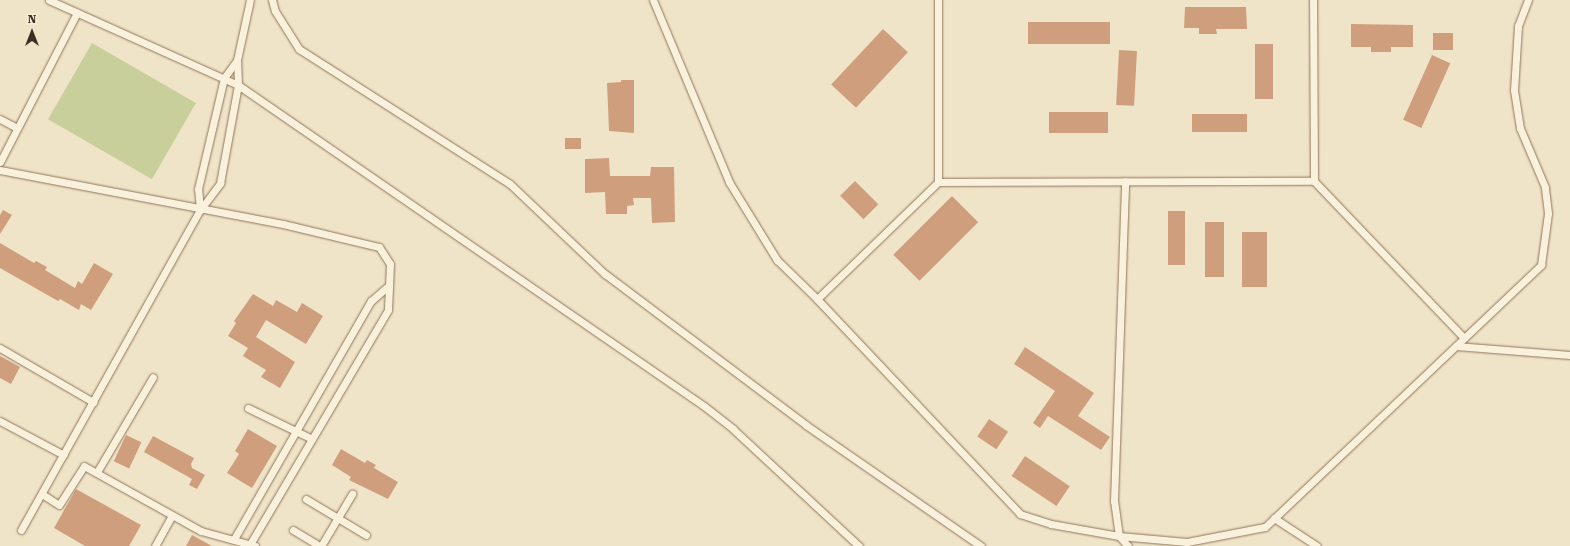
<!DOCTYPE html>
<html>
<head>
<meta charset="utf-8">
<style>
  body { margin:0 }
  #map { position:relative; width:1570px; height:546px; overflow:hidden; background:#f0e4c8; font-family:"Roboto Serif",serif }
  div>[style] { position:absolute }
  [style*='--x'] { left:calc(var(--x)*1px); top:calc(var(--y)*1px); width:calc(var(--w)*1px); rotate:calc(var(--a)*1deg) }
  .green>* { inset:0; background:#c9cf9b; transform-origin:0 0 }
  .building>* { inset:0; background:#cf9f7d; transform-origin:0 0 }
  .roads { filter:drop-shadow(0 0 1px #8d765c) drop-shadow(0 0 1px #8d765c) }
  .service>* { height:7px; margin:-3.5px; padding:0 3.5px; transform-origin:3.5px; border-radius:3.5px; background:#faf1dc }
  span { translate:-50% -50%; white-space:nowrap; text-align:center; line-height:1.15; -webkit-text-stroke:4px #f7eed8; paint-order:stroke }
  .north { position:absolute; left:12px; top:12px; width:40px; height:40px; -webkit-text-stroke:3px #f7eed8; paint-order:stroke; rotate:0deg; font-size:11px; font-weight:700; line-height:16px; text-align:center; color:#3d2e20 }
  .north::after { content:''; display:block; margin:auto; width:14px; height:18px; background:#3d2e20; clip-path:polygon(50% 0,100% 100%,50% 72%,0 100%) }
</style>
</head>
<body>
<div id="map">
  <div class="green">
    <div style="left:92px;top:43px;width:120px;height:88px;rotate:30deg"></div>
  </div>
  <div class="building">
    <div style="clip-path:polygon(1185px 7px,1246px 7px,1247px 29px,1216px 29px,1217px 34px,1199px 34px,1199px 28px,1184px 28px)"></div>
    <div style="left:1028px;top:22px;width:82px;height:22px"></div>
    <div style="clip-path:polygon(1351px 24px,1413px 25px,1413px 47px,1391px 47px,1391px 52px,1371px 52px,1371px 47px,1351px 47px)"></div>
    <div style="left:883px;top:29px;width:34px;height:76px;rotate:43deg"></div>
    <div style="left:1433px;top:33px;width:20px;height:17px"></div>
    <div style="left:1255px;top:44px;width:18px;height:55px"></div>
    <div style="left:1119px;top:50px;width:18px;height:55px;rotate:3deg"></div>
    <div style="left:1432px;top:55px;width:20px;height:71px;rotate:24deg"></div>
    <div style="clip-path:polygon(621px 80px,634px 80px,634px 133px,609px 131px,607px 83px,621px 82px)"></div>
    <div style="left:1108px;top:112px;width:21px;height:59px;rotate:90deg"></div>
    <div style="left:1192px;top:114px;width:55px;height:18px"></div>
    <div style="left:565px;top:138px;width:16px;height:11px"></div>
    <div style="clip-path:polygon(609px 158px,610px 176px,650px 176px,651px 167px,674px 167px,675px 222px,652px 223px,651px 198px,633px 198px,634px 205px,627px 206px,627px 214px,606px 214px,605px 192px,585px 193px,585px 159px)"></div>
    <div style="left:855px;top:181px;width:33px;height:21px;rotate:45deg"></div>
    <div style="left:952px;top:196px;width:37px;height:83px;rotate:45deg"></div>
    <div style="clip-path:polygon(3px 210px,12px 215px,0 234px,0 215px)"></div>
    <div style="left:1168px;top:211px;width:17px;height:54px"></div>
    <div style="left:1205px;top:222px;width:19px;height:55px"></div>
    <div style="left:1242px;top:232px;width:25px;height:55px"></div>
    <div style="clip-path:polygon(0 243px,34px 263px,36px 261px,47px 267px,45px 270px,75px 288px,78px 281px,82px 284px,94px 263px,113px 274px,91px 310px,81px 304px,79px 310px,60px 299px,58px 301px,0 268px)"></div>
    <div style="clip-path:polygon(253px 294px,273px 306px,276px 300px,297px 312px,302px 303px,323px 316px,306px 344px,266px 320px,256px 337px,295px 362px,280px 388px,261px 377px,266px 370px,243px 356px,248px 348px,228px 336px,236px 323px,234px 321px)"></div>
    <div style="clip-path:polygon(1025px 347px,1094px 393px,1078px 416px,1110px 437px,1101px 450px,1048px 416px,1040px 428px,1033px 423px,1055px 391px,1014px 364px)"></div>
    <div style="clip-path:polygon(0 356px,20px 367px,11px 384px,0 378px)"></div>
    <div style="left:989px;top:419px;width:23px;height:21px;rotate:34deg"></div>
    <div style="clip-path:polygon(248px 429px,277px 446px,252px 488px,227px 473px,239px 454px,235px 451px)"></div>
    <div style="left:126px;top:435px;width:17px;height:29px;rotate:25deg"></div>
    <div style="clip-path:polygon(153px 436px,194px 458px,191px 464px,192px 468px,205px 475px,197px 489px,189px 485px,192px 479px,144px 452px)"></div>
    <div style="clip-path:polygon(341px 449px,365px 463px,367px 460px,376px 465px,374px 468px,398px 482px,388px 499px,349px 480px,351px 477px,332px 465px)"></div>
    <div style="left:1025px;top:456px;width:54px;height:24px;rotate:34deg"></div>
    <div style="clip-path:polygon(76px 489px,141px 525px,129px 546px,85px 546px,54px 528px)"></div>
    <div style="clip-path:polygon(192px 535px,212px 546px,186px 546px)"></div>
  </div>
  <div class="roads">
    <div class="service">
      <div style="--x:49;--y:0;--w:207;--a:24.2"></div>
      <div style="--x:238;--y:85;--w:566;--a:34.56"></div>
      <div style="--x:704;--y:406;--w:37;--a:38"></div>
      <div style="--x:733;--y:429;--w:172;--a:42.9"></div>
      <div style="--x:272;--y:0;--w:11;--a:75"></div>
      <div style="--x:275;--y:11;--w:45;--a:57.7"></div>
      <div style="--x:299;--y:49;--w:250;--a:32.6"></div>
      <div style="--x:510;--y:184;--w:131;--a:43.5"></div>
      <div style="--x:605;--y:274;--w:251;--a:36.9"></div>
      <div style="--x:806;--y:425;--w:213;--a:34.7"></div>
      <div style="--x:653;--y:0;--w:197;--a:67.3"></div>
      <div style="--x:729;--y:182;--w:92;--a:58.4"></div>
      <div style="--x:777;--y:260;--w:56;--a:44.3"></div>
      <div style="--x:817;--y:299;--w:168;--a:-44"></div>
      <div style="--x:938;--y:0;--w:182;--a:90"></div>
      <div style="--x:938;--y:182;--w:376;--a:-0.2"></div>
      <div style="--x:1314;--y:181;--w:181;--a:-90.3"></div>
      <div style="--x:0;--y:119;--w:19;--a:28"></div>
      <div style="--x:0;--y:162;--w:168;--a:-62.7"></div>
      <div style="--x:0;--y:170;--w:288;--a:10.8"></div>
      <div style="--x:283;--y:224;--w:99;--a:13.5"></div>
      <div style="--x:379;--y:247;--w:20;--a:57"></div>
      <div style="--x:390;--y:264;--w:46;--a:92.5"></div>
      <div style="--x:388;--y:310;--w:270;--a:120.5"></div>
      <div style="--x:1314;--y:181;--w:217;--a:46.3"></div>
      <div style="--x:200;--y:210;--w:21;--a:-95"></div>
      <div style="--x:198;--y:189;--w:114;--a:-76.8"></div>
      <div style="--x:224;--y:78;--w:22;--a:-54"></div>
      <div style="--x:817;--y:299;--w:296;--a:46.6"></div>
      <div style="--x:1020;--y:514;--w:33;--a:18"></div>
      <div style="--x:1051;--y:524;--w:69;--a:10"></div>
      <div style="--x:1119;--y:536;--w:35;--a:-98"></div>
      <div style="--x:1114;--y:501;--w:320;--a:-88"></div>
      <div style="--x:1456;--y:346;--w:114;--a:4.5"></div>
      <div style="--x:0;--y:348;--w:108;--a:30.1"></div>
      <div style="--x:248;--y:408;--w:71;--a:25.8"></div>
      <div style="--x:0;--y:421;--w:72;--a:28"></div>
      <div style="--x:97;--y:472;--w:110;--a:-59.5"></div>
      <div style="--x:42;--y:494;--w:20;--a:33"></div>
      <div style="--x:59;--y:505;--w:46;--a:-57.3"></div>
      <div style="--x:84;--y:466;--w:134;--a:29.1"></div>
      <div style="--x:201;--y:531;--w:56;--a:15.5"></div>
      <div style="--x:306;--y:499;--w:70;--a:31"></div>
      <div style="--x:1274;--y:518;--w:51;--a:33.1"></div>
      <div style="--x:21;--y:530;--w:367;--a:-60.8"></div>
      <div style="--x:200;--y:210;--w:34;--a:-53"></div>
      <div style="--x:220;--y:183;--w:100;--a:-79.6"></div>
      <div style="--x:238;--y:85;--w:25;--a:-92"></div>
      <div style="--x:237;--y:60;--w:61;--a:-77.8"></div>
      <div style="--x:293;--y:530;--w:31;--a:31"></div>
      <div style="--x:1119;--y:536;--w:68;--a:5"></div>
      <div style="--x:1187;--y:542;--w:79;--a:-10.9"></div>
      <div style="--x:1265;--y:527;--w:381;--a:-43.5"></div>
      <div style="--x:1541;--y:265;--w:52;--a:-82.3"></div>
      <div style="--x:1548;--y:213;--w:26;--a:-97"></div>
      <div style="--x:1545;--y:187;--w:64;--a:-113"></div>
      <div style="--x:1520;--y:128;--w:38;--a:-99"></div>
      <div style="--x:1514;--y:90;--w:64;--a:-86.4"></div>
      <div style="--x:1518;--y:26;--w:28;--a:-69"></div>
      <div style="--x:1119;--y:536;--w:13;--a:48"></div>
      <div style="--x:234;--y:539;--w:275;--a:-60.1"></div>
      <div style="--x:371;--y:301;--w:21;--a:-41"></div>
      <div style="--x:155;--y:546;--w:35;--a:-61"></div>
      <div style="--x:321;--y:546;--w:61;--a:-59.2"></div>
    </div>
  </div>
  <div class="north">N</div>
</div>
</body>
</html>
